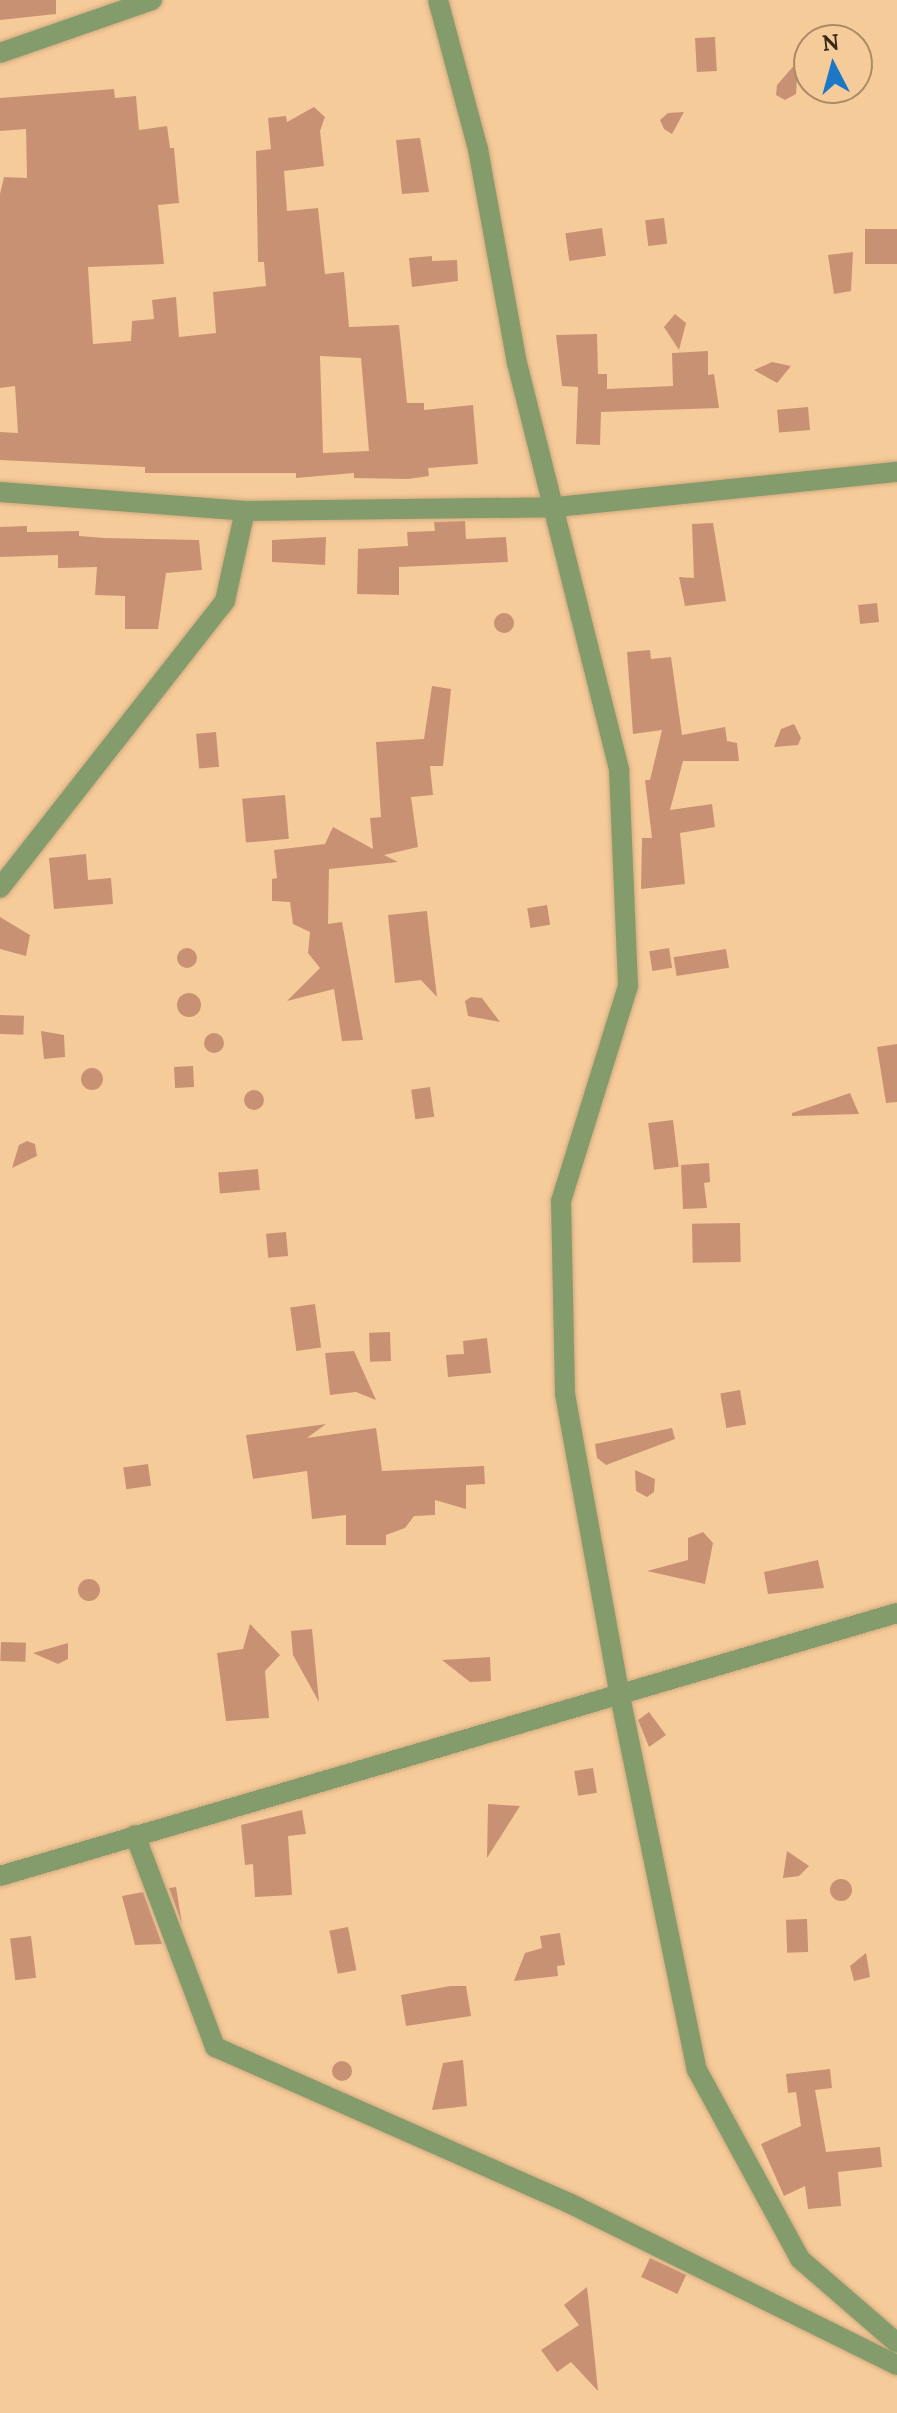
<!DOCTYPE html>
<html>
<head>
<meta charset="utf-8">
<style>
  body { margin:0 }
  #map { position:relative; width:897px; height:2413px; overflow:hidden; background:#f6cb9a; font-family:Lora,serif }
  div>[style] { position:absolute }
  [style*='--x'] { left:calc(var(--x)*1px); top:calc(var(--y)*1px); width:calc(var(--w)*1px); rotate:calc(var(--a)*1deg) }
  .building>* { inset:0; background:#c99173; transform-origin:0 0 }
  .round { border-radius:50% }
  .roads { filter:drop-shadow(0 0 2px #d0aa7f) drop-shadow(0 0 2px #d0aa7f) }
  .minor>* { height:20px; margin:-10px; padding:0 10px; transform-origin:10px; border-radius:10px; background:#849c6c }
  .tertiary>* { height:20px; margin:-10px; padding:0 10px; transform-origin:10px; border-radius:10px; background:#849c6c }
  span { translate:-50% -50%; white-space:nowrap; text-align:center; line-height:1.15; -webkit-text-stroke:6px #f6cb9a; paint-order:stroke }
  .north { position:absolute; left:793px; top:24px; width:80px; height:80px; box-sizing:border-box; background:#f6cb9a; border:2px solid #aa8a65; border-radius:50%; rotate:354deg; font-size:22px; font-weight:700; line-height:32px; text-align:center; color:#392815 }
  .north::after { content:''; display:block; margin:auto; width:28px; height:36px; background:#1c77c4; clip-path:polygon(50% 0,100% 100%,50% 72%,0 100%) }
</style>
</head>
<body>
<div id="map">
  <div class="building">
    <div style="clip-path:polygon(0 0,56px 0,56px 14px,0 20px)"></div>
    <div style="left:715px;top:37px;width:34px;height:20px;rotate:87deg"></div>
    <div style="clip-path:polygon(798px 61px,796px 94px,785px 100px,776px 95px,777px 85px)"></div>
    <div style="clip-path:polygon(evenodd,114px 89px,115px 98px,136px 96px,139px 130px,167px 126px,170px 148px,174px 148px,179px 203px,158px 205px,164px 264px,88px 267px,93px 344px,131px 341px,132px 321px,154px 319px,152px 300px,176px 297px,179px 337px,216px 333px,213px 292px,266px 286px,264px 262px,258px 262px,256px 151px,271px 149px,268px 118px,286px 116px,287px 122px,314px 107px,325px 117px,320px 131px,324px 166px,284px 171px,287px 211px,318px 208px,325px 274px,344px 272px,349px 327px,399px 325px,407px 403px,424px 403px,424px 410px,473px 405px,478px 464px,428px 468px,429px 476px,408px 479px,354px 478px,354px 473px,296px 478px,296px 473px,145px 473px,145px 467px,0 460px,0 432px,18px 433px,15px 386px,0 388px,0 194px,4px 177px,27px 178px,26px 129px,0 131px,0 98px,114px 89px,320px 356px,361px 358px,369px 451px,323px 453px,320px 356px)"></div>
    <div style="clip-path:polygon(684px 112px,672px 134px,664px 129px,660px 120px,668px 113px)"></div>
    <div style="clip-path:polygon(420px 138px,429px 192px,402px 194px,396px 140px)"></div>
    <div style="left:664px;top:218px;width:26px;height:19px;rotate:83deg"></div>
    <div style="left:602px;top:228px;width:28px;height:37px;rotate:82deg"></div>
    <div style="left:897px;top:229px;width:35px;height:32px;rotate:90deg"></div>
    <div style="clip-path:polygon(853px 252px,851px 291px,834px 294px,828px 255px)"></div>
    <div style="clip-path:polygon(432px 256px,432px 261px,457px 260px,458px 281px,412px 287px,409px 258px)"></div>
    <div style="clip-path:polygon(675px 314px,686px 323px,679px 350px,664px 327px)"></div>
    <div style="clip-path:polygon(597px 334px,598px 374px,607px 374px,607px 389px,673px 386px,672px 353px,708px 351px,708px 375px,714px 374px,719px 408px,601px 412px,600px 445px,576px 444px,578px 387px,562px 386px,556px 335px)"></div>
    <div style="clip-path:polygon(772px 362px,791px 366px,777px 383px,754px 370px)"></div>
    <div style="left:808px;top:407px;width:23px;height:31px;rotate:85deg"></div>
    <div style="clip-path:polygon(465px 521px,466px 539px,506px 537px,508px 562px,399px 567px,399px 595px,357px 594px,358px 549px,408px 546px,407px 532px,435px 531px,434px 522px)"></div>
    <div style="clip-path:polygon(713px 523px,726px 601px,685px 606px,679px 577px,694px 578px,692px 524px)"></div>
    <div style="clip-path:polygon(27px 526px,27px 532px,79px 531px,79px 536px,104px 538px,199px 540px,202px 570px,166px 573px,158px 629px,125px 629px,125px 596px,95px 595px,97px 567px,58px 568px,58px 555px,0 557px,0 527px)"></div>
    <div style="clip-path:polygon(326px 537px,325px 565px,272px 562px,272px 540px)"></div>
    <div style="left:877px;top:603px;width:19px;height:19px;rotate:84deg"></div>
    <div class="round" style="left:494px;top:613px;width:20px;height:20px"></div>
    <div style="clip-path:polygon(650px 650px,651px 659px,671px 657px,682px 735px,725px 727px,727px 741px,737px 743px,739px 761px,683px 761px,670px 810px,712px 804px,715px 827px,680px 833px,685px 884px,641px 889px,642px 838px,652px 838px,645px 780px,650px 780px,662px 730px,633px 734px,627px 652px)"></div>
    <div style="clip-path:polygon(432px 686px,451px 689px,443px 766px,430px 766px,433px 795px,411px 797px,418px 847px,384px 855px,398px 862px,329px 869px,328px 924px,342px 922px,363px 1040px,342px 1041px,334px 989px,287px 1001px,320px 968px,308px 953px,310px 932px,293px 924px,290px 902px,272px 901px,272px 879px,277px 878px,274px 850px,325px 844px,333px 827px,373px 849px,370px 818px,381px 817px,376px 742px,424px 739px)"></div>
    <div style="clip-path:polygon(794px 724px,801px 738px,798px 745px,774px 747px,781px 729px)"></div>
    <div style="left:216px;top:732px;width:35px;height:20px;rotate:85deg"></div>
    <div style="left:285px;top:795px;width:44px;height:43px;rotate:85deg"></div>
    <div style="clip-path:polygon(86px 854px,88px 880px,111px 878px,113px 904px,54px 909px,49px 858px)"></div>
    <div style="left:547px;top:905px;width:20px;height:20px;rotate:81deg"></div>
    <div style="clip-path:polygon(427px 911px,429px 931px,437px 997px,421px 980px,395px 983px,388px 915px)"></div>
    <div style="clip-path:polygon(0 917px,30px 935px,26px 956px,0 949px)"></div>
    <div class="round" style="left:177px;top:948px;width:20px;height:20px"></div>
    <div style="left:669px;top:948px;width:20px;height:20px;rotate:81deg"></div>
    <div style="left:726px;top:949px;width:19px;height:53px;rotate:81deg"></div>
    <div class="round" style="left:177px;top:993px;width:24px;height:24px"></div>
    <div style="clip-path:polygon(471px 997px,482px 998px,500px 1022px,468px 1016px,465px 1001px)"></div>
    <div style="left:0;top:1015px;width:24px;height:19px;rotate:2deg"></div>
    <div style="clip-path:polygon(41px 1031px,64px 1035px,65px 1057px,44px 1059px)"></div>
    <div class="round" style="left:204px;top:1033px;width:20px;height:20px"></div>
    <div style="clip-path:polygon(897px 1044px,897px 1102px,886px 1103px,877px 1047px)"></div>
    <div style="left:193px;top:1066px;width:21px;height:19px;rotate:87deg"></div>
    <div class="round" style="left:81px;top:1068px;width:22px;height:22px"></div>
    <div style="left:430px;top:1087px;width:30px;height:19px;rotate:82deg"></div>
    <div class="round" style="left:244px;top:1090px;width:20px;height:20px"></div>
    <div style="clip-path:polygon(850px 1093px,859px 1114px,792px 1116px,792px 1113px)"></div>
    <div style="left:673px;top:1120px;width:47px;height:25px;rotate:83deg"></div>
    <div style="clip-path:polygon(27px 1141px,35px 1144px,37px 1156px,12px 1168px,19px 1145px)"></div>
    <div style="clip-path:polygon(709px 1163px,710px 1182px,704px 1183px,707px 1208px,683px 1209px,681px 1165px)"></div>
    <div style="left:258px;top:1169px;width:21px;height:40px;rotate:85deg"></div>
    <div style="left:740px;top:1223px;width:39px;height:48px;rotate:89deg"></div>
    <div style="left:286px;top:1232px;width:24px;height:20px;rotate:85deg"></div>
    <div style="left:315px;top:1304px;width:44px;height:25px;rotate:82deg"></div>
    <div style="left:390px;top:1332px;width:29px;height:21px;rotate:88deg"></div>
    <div style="clip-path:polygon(487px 1338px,491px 1373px,448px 1377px,446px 1355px,464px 1354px,463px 1341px)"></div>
    <div style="clip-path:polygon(354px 1351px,376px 1400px,356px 1392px,330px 1395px,325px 1353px)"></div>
    <div style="left:740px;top:1390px;width:35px;height:20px;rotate:80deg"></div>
    <div style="clip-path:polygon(326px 1424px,307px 1438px,376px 1428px,382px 1471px,484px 1466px,485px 1484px,466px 1485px,466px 1509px,435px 1500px,435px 1515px,414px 1516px,405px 1528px,386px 1535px,386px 1545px,346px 1545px,346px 1515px,312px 1519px,307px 1471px,253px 1479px,246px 1435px)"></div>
    <div style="clip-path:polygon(672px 1428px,675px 1439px,606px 1465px,597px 1458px,595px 1444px)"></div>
    <div style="left:148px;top:1464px;width:22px;height:25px;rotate:82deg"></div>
    <div style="clip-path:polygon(635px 1470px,655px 1479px,654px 1492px,647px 1497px,636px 1491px)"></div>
    <div style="clip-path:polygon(703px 1532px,713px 1543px,705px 1584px,647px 1571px,688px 1560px,688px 1538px)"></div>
    <div style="clip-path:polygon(818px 1560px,824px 1588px,768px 1594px,764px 1572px)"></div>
    <div class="round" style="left:78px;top:1579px;width:22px;height:22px"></div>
    <div style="clip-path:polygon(250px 1624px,280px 1655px,265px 1671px,269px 1718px,226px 1721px,217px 1653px,243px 1649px)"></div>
    <div style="clip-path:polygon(312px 1629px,319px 1702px,293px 1655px,291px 1631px)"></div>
    <div style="left:1px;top:1642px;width:25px;height:19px;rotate:2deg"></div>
    <div style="clip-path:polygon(68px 1643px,68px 1659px,58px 1664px,33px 1653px)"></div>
    <div style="clip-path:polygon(490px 1657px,491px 1681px,470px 1682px,442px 1660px)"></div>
    <div style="clip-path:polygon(649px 1712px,666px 1735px,649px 1747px,638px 1720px)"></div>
    <div style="left:593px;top:1768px;width:25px;height:19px;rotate:81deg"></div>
    <div style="clip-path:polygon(488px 1804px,520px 1806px,487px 1858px)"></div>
    <div style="clip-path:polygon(302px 1810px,306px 1834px,288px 1836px,292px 1895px,255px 1897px,253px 1864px,245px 1865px,241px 1825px)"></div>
    <div style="clip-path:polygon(787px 1851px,809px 1866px,799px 1876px,783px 1878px)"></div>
    <div class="round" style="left:830px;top:1879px;width:22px;height:22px"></div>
    <div style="clip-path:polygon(176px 1887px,182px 1924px,169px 1888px)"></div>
    <div style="clip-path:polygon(143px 1892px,162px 1944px,135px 1945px,122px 1896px)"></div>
    <div style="left:807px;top:1919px;width:33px;height:21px;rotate:88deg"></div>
    <div style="left:348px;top:1927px;width:44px;height:19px;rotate:79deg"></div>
    <div style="clip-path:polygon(560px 1933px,565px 1965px,557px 1966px,558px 1976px,514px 1981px,525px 1953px,542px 1948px,540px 1936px)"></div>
    <div style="left:31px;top:1936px;width:42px;height:21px;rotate:83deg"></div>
    <div style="clip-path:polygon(866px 1953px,870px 1977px,854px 1981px,850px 1966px)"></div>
    <div style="clip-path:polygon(450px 1986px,466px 1986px,471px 2016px,406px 2026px,401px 1995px)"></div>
    <div style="clip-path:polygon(463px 2060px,467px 2106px,432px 2110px,443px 2063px)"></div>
    <div class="round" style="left:332px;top:2061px;width:20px;height:20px"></div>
    <div style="clip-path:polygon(830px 2069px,832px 2088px,815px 2090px,826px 2152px,880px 2147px,882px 2167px,838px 2172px,841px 2206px,808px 2209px,805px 2186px,784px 2196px,761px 2144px,801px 2126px,796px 2092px,788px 2093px,786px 2074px)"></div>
    <div style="left:650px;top:2258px;width:40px;height:21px;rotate:25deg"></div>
    <div style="clip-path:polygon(587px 2287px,593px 2342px,598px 2391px,571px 2362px,557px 2372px,541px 2350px,579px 2325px,564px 2305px)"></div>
  </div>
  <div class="roads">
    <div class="minor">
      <div style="--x:438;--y:0;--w:154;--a:75"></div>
      <div style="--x:478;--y:149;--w:218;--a:79.7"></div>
      <div style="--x:517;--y:363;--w:420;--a:75.9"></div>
      <div style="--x:619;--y:770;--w:216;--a:87.6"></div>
      <div style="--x:628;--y:986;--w:225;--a:107.3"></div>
      <div style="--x:561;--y:1201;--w:193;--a:88.8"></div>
      <div style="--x:565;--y:1394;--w:302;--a:79.7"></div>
      <div style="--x:619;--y:1691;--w:387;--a:78.4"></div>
      <div style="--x:697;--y:2070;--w:215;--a:61.4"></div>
      <div style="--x:800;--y:2259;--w:128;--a:40.9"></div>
      <div style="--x:0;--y:492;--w:246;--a:4.4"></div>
      <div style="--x:245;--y:511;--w:312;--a:-0.7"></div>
      <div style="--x:557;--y:507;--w:342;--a:-5.9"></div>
      <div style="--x:0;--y:888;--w:365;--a:-51.9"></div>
      <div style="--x:225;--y:601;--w:92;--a:-77.5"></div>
      <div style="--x:135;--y:1835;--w:227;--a:69.3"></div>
      <div style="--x:215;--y:2047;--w:387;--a:23.8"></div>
      <div style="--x:569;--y:2203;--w:366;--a:26.3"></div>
      <div style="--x:0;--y:1876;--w:935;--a:-16.34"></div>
    </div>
    <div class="tertiary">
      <div style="--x:0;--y:53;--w:161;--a:-19.2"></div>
    </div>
  </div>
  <div class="north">N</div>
</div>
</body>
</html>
